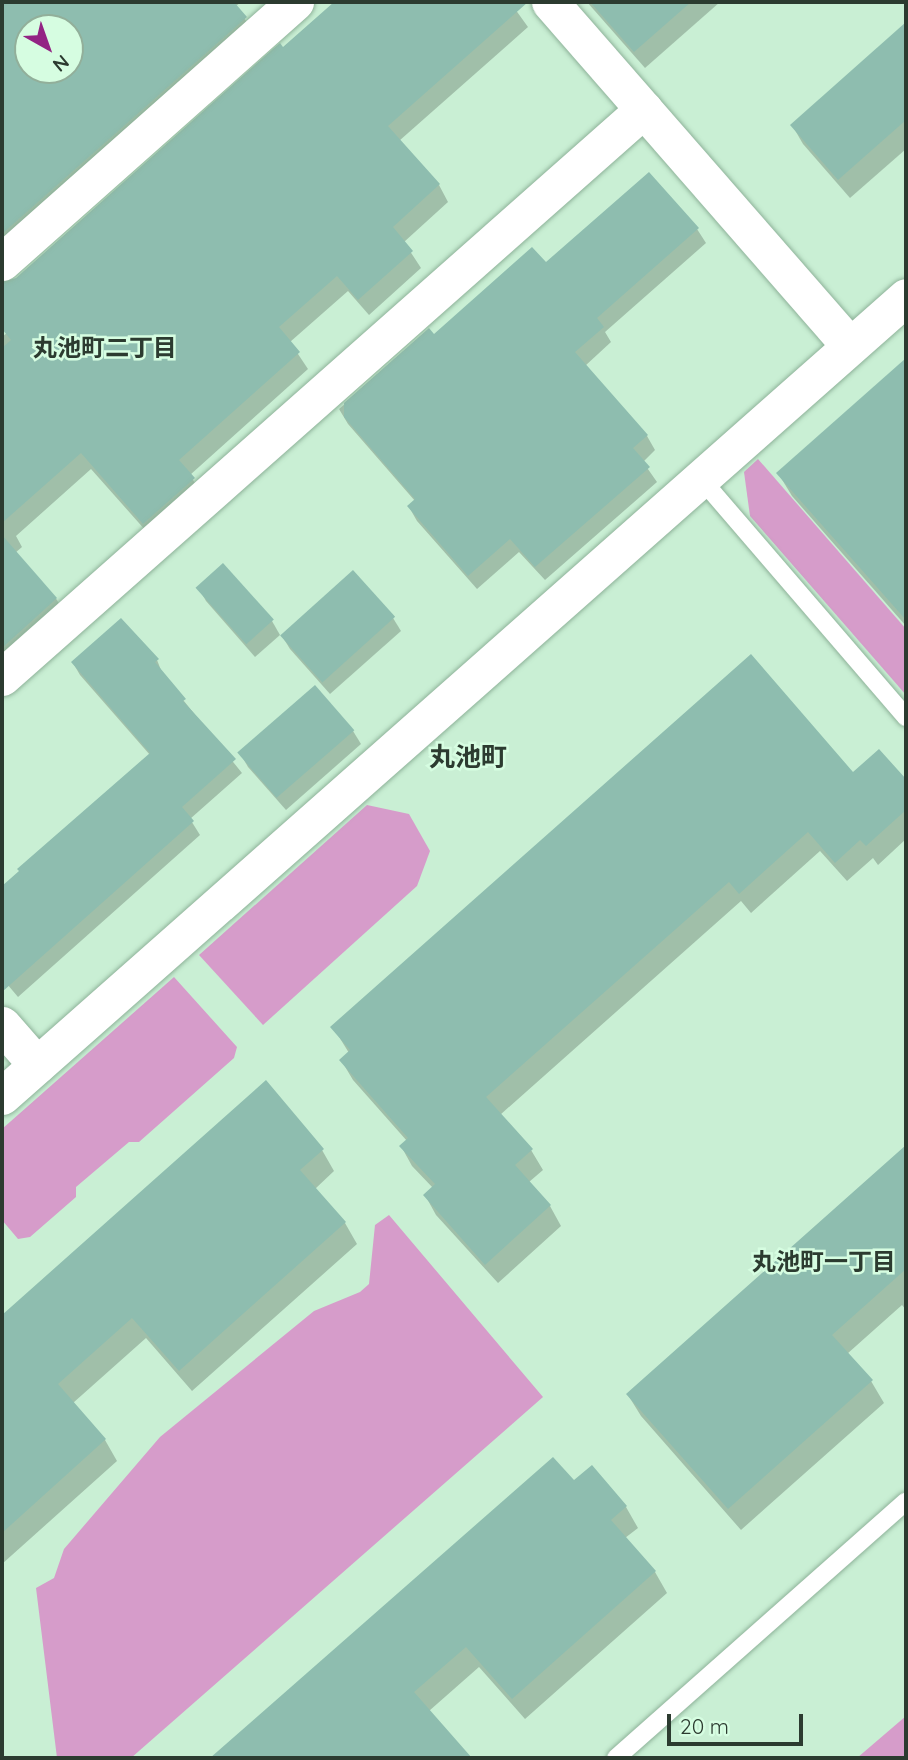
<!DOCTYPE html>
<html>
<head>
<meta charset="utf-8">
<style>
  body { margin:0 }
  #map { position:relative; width:908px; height:1760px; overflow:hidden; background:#c9efd4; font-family:Quicksand,"Noto Sans JP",sans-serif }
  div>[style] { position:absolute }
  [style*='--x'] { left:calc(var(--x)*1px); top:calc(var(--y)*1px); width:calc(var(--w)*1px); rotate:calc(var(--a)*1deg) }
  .green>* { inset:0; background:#d69cca }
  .shadow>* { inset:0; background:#0003 }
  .building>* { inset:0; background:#8ebdaf; transform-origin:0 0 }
  .roads { filter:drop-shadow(0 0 2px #8eb299) drop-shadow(0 0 2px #8eb299) }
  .lane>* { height:18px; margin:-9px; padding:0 9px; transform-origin:9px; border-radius:9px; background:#fff }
  .street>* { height:37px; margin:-18.5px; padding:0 18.5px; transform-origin:18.5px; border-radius:18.5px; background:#fff }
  span { translate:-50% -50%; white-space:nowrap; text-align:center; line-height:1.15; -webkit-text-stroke:5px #d6fde1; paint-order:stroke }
  .neighbourhood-label { font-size:24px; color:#2c3b30; font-weight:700 }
  .quarter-label { font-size:26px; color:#2c3b30; font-weight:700 }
  .frame { position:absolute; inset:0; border:4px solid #2c3b30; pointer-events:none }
  .north { position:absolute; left:14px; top:14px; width:70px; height:70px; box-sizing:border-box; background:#d6fde1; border:2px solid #92af9a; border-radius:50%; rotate:140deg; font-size:19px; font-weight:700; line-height:28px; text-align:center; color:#2c3b30 }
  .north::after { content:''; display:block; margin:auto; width:24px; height:32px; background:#932484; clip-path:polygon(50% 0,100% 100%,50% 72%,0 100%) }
  .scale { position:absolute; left:667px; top:1714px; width:136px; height:32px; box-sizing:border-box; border:4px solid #2c3b30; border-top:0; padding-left:9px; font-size:21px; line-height:24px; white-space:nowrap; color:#2c3b30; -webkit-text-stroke:5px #d6fde1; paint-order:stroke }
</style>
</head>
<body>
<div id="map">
  <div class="green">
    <div style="clip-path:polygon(758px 459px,906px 629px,906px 695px,750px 516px,744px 472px)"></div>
    <div style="clip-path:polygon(367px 805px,409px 814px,430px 851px,417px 886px,263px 1025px,199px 955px)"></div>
    <div style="clip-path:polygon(174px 977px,237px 1047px,234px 1058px,139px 1142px,129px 1142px,76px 1187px,76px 1197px,30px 1237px,18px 1239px,2px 1220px,2px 1129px)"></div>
    <div style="clip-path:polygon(389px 1215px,543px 1397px,131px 1758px,57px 1758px,36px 1588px,54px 1578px,64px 1549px,160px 1437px,314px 1311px,360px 1292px,369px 1284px,375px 1225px)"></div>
    <div style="clip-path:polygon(906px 1716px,906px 1758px,857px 1758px)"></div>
  </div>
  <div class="shadow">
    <div style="clip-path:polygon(evenodd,2px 2px,241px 2px,236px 6px,256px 36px,2px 251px,2px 2px,28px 28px,70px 28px,70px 70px,28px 70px,28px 28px)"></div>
    <div style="clip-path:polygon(337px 2px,510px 2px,528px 27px,399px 141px,439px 185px,448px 202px,404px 242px,421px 268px,369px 315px,348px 291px,290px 342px,308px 369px,190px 475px,203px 496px,154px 540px,91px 469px,16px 536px,22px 547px,15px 553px,57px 600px,66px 617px,2px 674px,2px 337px,40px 305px,283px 49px)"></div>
    <div style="clip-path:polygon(587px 2px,720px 2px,645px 68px)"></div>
    <div style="clip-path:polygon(906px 24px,906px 149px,850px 198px,803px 144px,792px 125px)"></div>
    <div style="clip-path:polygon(697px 229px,706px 243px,605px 332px,611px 342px,585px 366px,647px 436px,655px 450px,643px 462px,657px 482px,545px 580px,519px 552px,477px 589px,417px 521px,409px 507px,415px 501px,348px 424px,339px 409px,429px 331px,434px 336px,546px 265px)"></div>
    <div style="clip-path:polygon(906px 360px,906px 626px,792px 496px,778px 473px)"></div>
    <div style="clip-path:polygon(198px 587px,272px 621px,280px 635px,255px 657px,206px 601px)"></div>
    <div style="clip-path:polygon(393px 618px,401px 631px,330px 694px,290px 649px,282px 636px)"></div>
    <div style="clip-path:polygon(157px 660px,163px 675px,242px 773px,190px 819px,200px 835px,18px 997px,2px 978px,2px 887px,150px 755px,80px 675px,73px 663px)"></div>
    <div style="clip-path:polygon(353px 731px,361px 744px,286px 810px,248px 767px,240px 753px)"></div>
    <div style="clip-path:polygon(879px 751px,906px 782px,906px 839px,878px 865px,873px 858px,847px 881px,820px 851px,751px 913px,741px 901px,500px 1115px,531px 1150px,543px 1170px,529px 1182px,550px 1206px,561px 1226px,498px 1283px,436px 1215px,425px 1195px,433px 1188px,412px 1166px,401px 1146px,407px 1141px,353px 1080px,341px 1060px,349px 1053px,333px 1027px,853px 775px)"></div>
    <div style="clip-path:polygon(266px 1083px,322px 1150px,334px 1171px,315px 1189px,345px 1223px,357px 1244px,192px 1391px,146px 1338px,73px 1403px,105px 1440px,117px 1461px,2px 1564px,2px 1317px)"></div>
    <div style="clip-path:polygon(906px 1148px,906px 1310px,902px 1305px,847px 1354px,871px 1381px,884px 1403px,741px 1530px,641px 1416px,628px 1395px)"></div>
    <div style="clip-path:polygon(553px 1460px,574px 1483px,626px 1507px,638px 1528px,625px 1538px,655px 1572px,667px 1593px,525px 1719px,479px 1667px,429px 1711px,466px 1758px,213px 1758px)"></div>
  </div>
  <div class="building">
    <div style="clip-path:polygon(evenodd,2px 2px,234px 2px,247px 17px,2px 234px,2px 2px,28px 28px,70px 28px,70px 70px,28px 70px,28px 28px)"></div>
    <div style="clip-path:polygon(334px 2px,528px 2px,388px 126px,440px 184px,393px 227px,413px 251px,358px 300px,337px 276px,279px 327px,300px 352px,179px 460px,195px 478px,143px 524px,81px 453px,2px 523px,2px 348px,11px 340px,2px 329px,2px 282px,16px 278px,274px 48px,280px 43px,283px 47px)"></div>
    <div style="clip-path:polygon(590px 2px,691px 2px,634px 52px)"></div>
    <div style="clip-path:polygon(906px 22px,906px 120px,838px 180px,790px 125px)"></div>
    <div style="clip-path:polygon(649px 172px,699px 228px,597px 318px,604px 327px,575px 352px,648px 435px,633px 448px,650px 467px,535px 567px,510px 539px,468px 576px,407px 506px,415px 499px,344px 417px,344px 403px,429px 328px,434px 334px,532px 247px,546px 262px)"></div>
    <div style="clip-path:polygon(906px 358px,906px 620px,776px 473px)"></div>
    <div style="clip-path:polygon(2px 535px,57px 598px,2px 648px)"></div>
    <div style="left:223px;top:563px;width:76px;height:37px;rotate:48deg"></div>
    <div style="left:353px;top:570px;width:63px;height:98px;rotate:48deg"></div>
    <div style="clip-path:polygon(121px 618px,159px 659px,155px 662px,186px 699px,183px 701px,236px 759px,182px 807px,194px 821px,2px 992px,2px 886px,19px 871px,17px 869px,150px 753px,71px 662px)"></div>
    <div style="clip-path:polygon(751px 654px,853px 772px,879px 749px,906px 779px,906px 810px,866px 846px,860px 840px,835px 863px,808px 832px,739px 894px,729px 882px,486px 1097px,533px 1149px,515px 1165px,551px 1205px,485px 1265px,423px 1195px,435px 1184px,399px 1146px,408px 1138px,339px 1060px,350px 1050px,330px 1027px)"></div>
    <div style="left:315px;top:685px;width:60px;height:103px;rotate:49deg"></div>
    <div style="clip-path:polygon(266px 1080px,324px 1149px,300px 1170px,346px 1222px,179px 1371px,132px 1318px,58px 1384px,106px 1439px,2px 1533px,2px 1315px)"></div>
    <div style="clip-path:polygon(906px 1145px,906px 1269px,832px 1335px,873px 1380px,728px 1509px,626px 1394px)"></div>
    <div style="clip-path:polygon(553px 1457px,574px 1480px,592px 1465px,627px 1506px,611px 1520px,656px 1571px,512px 1699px,466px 1647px,414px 1692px,472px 1758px,210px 1758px)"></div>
  </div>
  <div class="roads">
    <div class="lane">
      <div style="--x:702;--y:480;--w:313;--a:49.3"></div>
      <div style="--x:616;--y:1758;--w:387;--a:-41.5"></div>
    </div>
    <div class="street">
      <div style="--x:550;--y:2;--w:456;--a:48.9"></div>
      <div style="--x:2;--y:262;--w:392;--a:-41.6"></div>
      <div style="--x:2;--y:677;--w:857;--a:-41.5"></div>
      <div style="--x:2;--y:1025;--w:53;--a:48.8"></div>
      <div style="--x:2;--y:1096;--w:1206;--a:-41.47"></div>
    </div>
  </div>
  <div class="neighbourhood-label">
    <span style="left:105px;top:348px">丸池町二丁目</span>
    <span style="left:824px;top:1262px">丸池町一丁目</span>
  </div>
  <div class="quarter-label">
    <span style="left:468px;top:757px">丸池町</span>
  </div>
  <div class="frame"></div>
  <div class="north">N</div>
  <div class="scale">20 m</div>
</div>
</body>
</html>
